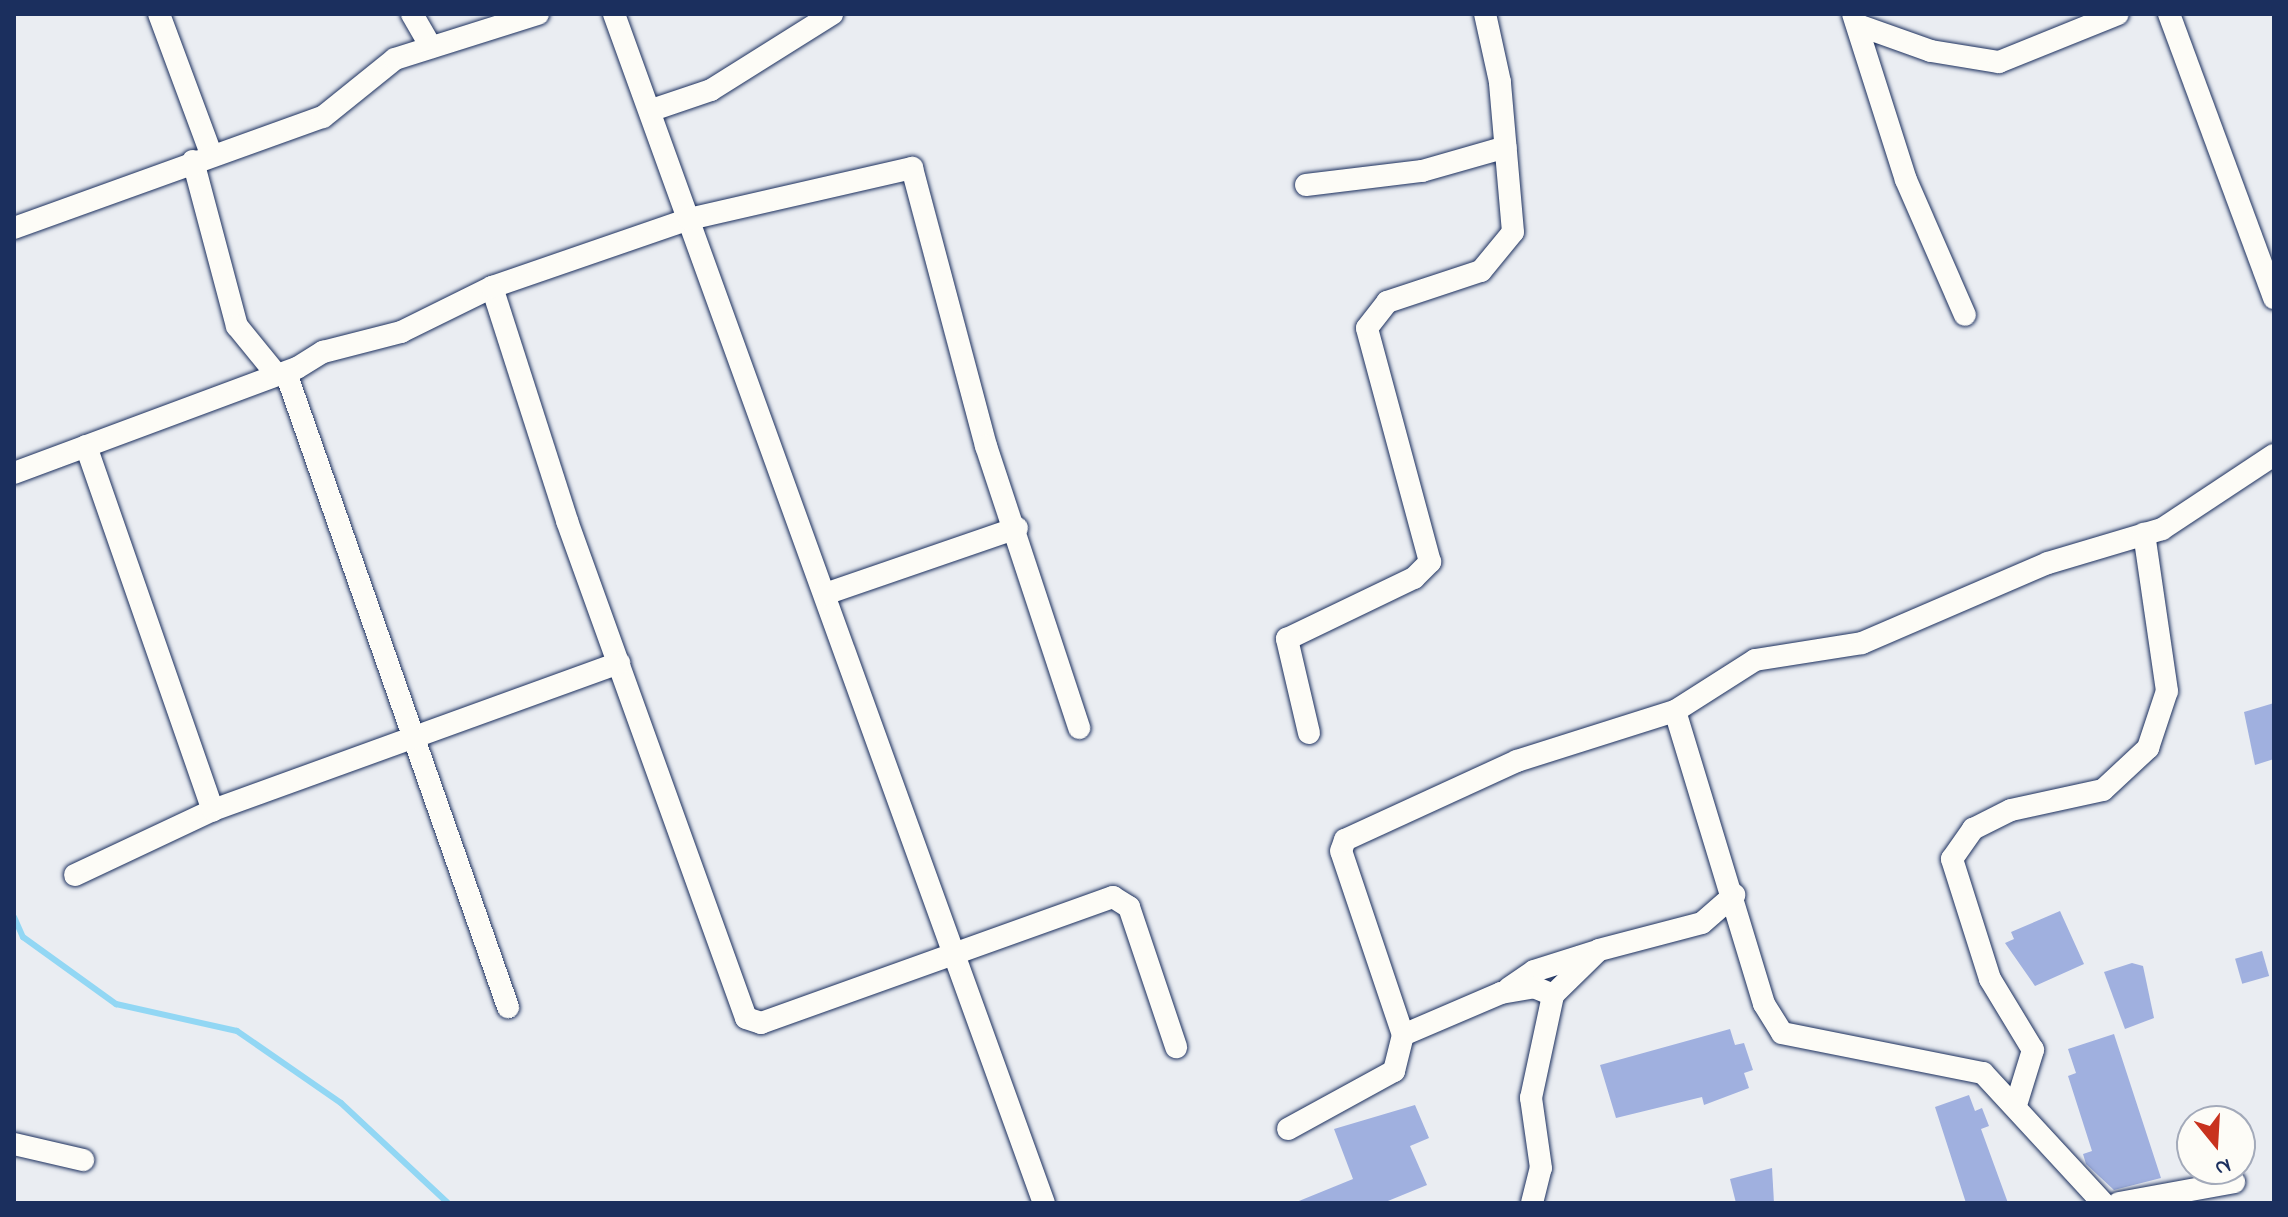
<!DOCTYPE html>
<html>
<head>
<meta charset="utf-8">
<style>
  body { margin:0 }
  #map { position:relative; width:2288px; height:1217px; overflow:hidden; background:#eaedf2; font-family:"Indie Flower",sans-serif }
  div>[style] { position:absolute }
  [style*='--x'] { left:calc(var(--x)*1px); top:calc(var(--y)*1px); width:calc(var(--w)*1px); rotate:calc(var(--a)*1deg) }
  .stream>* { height:6px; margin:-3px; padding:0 3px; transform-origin:3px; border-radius:3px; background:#92d7f4 }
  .building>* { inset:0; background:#a0b0df; transform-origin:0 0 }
  .roads { filter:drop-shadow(0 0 2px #1b2f5e) drop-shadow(0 0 2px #1b2f5e) }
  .street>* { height:22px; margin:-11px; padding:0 11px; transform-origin:11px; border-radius:11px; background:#fdfcf7 }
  span { translate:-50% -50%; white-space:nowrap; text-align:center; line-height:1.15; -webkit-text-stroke:7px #fdfcf7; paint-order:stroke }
  .frame { position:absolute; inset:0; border:16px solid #1b2f5e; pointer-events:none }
  .north { position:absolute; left:2176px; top:1105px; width:80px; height:80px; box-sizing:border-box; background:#fdfcf7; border:2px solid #a3aaba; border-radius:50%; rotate:162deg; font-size:22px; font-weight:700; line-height:32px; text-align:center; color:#1b2f5e }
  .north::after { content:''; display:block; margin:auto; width:28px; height:36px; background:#c8321e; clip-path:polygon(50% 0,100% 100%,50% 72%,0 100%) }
</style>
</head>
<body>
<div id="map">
  <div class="stream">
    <div style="--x:14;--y:917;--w:22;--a:66"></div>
    <div style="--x:23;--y:937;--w:115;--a:35.8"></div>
    <div style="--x:116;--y:1004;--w:124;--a:12.6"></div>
    <div style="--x:237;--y:1031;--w:126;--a:34.7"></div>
    <div style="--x:341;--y:1103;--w:146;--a:43.1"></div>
  </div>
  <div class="building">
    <div style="clip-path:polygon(2274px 703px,2274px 759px,2255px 765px,2244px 712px)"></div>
    <div style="clip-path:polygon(2060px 911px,2084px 964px,2035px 986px,2005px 943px,2014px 939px,2011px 932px)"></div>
    <div style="left:2262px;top:951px;width:26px;height:28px;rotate:74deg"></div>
    <div style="clip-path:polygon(2132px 963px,2143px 966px,2154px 1018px,2125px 1029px,2104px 972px)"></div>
    <div style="clip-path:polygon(1730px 1029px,1735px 1045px,1744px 1043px,1753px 1070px,1744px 1073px,1749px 1088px,1704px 1105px,1702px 1097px,1616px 1118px,1600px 1065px)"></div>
    <div style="clip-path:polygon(2114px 1034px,2161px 1178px,2114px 1190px,2086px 1164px,2083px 1154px,2092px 1151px,2068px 1076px,2076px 1073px,2068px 1049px)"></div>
    <div style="clip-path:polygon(1969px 1095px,1975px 1111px,1982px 1108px,1989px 1126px,1981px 1129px,2008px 1203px,1966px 1203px,1935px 1107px)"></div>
    <div style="clip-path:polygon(1415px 1105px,1429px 1138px,1410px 1146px,1427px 1185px,1383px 1203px,1294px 1203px,1353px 1179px,1334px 1129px)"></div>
    <div style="clip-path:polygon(1772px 1168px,1774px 1203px,1736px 1203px,1730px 1179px)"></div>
  </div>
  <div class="roads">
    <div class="street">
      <div style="--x:159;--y:14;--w:149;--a:69.6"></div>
      <div style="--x:412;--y:14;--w:38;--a:60"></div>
      <div style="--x:614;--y:14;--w:1264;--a:70.12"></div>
      <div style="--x:1853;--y:14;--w:174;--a:72.3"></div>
      <div style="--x:1906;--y:180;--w:147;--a:66.4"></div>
      <div style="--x:2169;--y:14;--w:303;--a:69.7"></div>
      <div style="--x:1858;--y:25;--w:77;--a:19.6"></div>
      <div style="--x:1931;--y:51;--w:69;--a:9.2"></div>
      <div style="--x:1999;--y:62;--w:128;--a:-22"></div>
      <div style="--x:652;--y:110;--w:62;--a:-18.7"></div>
      <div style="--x:711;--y:90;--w:143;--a:-32.1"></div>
      <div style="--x:193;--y:161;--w:171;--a:75.1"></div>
      <div style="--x:237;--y:326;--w:63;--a:50.8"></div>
      <div style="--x:1306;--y:185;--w:117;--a:-6.9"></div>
      <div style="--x:1422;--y:171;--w:87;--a:-15.9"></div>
      <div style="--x:14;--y:228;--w:328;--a:-19.8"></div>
      <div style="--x:323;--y:117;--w:92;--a:-38.9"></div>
      <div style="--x:395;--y:59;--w:150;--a:-17.5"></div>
      <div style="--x:492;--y:287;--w:246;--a:72.2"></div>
      <div style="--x:567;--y:521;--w:528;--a:70.19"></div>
      <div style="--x:746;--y:1018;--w:16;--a:18"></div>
      <div style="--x:761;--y:1023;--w:374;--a:-19.7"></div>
      <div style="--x:1113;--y:897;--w:19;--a:32"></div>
      <div style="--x:1129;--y:907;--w:148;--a:71.4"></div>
      <div style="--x:286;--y:373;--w:672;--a:70.7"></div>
      <div style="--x:86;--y:446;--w:386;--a:70.8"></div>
      <div style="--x:14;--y:473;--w:302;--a:-20.4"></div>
      <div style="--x:297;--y:368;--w:31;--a:-32"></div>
      <div style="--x:323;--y:352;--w:81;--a:-14.4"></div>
      <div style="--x:401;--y:332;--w:102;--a:-26.3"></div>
      <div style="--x:492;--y:287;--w:208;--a:-19"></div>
      <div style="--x:689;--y:219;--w:229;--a:-12.9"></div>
      <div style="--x:912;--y:168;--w:288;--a:75.1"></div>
      <div style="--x:986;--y:446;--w:297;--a:71.7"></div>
      <div style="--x:825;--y:594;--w:203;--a:-19"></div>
      <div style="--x:1675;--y:711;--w:306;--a:73.1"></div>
      <div style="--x:1764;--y:1004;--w:34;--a:58"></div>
      <div style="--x:1782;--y:1033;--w:205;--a:11.3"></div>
      <div style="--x:1983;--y:1073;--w:177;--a:47.3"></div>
      <div style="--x:1309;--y:733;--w:97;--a:-103.2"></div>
      <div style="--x:1287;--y:639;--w:141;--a:-25.7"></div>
      <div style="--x:1414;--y:578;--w:23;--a:-45"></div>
      <div style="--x:1430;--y:562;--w:242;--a:-105.1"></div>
      <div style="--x:1367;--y:328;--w:33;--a:-52"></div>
      <div style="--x:1387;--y:302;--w:99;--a:-18.3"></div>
      <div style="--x:1481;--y:271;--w:50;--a:-50.6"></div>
      <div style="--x:1513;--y:232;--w:151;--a:-95"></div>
      <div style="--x:1500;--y:82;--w:70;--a:-102.4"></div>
      <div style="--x:75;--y:875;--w:153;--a:-25.2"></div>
      <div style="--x:213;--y:810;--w:432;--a:-19.9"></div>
      <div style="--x:1509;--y:988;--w:30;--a:-34"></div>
      <div style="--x:1534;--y:971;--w:63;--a:-17.6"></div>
      <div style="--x:1403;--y:1035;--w:194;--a:-108.6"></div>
      <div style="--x:1341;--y:851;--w:12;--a:-70"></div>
      <div style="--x:1345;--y:840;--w:189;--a:-24.7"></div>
      <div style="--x:1517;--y:761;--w:166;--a:-17.6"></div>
      <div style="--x:1675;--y:711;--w:95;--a:-32.5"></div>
      <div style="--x:1755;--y:660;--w:108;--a:-9"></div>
      <div style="--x:1862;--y:643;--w:202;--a:-23.3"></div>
      <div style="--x:2048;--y:563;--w:119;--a:-16.6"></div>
      <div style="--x:2162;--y:529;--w:134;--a:-33.5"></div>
      <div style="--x:2016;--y:1105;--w:58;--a:-72.8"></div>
      <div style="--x:2033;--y:1050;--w:83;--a:-121.2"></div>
      <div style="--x:1990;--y:979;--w:126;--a:-107.6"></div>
      <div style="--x:1952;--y:859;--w:37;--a:-55"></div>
      <div style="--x:1973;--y:829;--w:42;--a:-26.6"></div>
      <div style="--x:2011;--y:810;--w:94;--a:-12.3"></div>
      <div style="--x:2103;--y:790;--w:62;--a:-43"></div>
      <div style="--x:2148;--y:748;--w:60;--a:-71.6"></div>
      <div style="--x:2167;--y:691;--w:159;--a:-98.3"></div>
      <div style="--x:1288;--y:1129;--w:121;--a:-28.7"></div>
      <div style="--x:1394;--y:1071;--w:37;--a:-76"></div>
      <div style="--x:1403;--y:1035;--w:107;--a:-23.2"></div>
      <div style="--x:1501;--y:993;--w:34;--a:-10"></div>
      <div style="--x:1534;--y:987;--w:21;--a:23"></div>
      <div style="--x:14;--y:1144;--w:71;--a:13.1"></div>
      <div style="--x:1532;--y:1203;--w:36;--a:-76"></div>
      <div style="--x:1541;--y:1168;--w:71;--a:-98.1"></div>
      <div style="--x:1531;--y:1098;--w:105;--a:-77.9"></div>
      <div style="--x:1553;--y:995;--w:64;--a:-44.4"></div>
      <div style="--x:1599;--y:950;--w:106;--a:-14.7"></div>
      <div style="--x:1702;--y:923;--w:43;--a:-41.2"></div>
      <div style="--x:2119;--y:1203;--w:117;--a:-10.3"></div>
    </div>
  </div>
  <div class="frame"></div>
  <div class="north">N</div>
</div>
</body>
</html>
